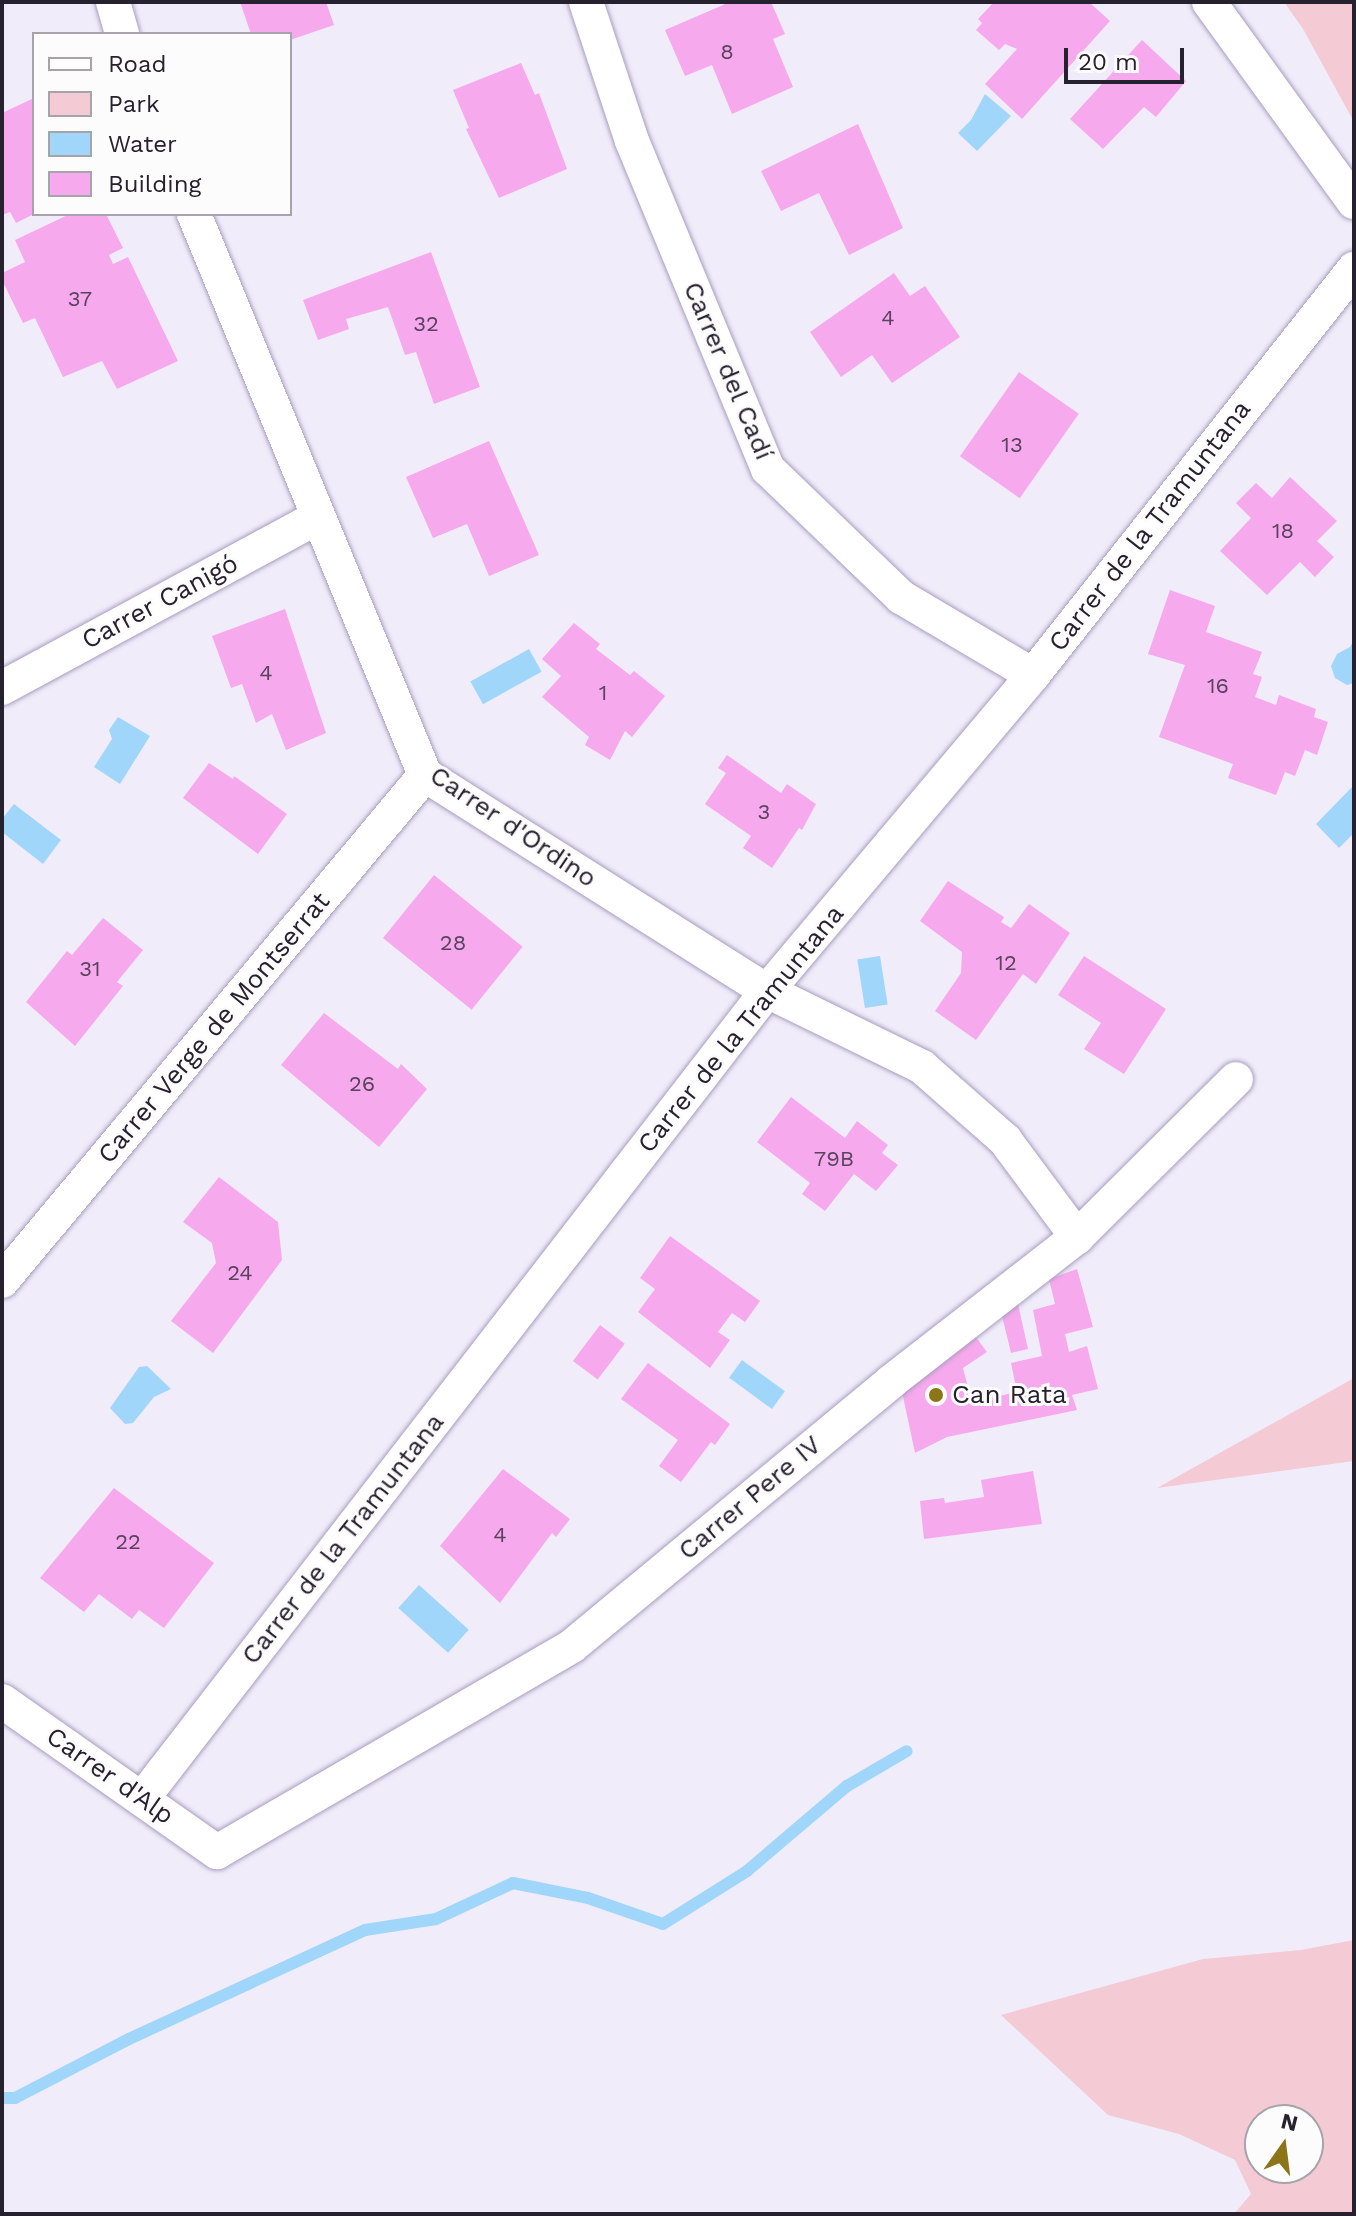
<!DOCTYPE html>
<html>
<head>
<meta charset="utf-8">
<style>
  body { margin:0 }
  #map { position:relative; width:1356px; height:2216px; overflow:hidden; background:#f0ecfa; font-family:"Work Sans",sans-serif }
  div>[style] { position:absolute }
  [style*='--x'] { left:calc(var(--x)*1px); top:calc(var(--y)*1px); width:calc(var(--w)*1px); rotate:calc(var(--a)*1deg) }
  .green>* { inset:0; background:#f4cbd5 }
  .water>* { inset:0; background:#a1d6fb; transform-origin:0 0 }
  .stream>* { height:12px; margin:-6px; padding:0 6px; transform-origin:6px; border-radius:6px; background:#a1d6fb }
  .building>* { inset:0; background:#f7a9ed; transform-origin:0 0 }
  .roads { filter:drop-shadow(0 0 2px #a89dbe) drop-shadow(0 0 2px #a89dbe) }
  .street>* { height:34px; margin:-17px; padding:0 17px; transform-origin:17px; border-radius:17px; background:#fff }
  .dots>* { width:22px; height:22px; translate:-50% -50%; box-sizing:border-box; border:4px solid #fcfcfc; border-radius:50% }
  span { translate:-50% -50%; white-space:nowrap; text-align:center; line-height:1.15; -webkit-text-stroke:6px #fcfcfc; paint-order:stroke }
  .number-label { font-size:22px; color:#5a435e }
  .number-label span { -webkit-text-stroke-width:0 }
  .street-label { font-size:26px; color:#26212e }
  .poi-label { font-size:26px; color:#26212e }
  .left { translate:0 -50%; text-align:left }
  .frame { position:absolute; inset:0; border:4px solid #26212e; pointer-events:none }
  .legend { position:absolute; left:32px; top:32px; width:260px; height:184px; box-sizing:border-box; background:#fcfcfc; border:2px solid #a6a4aa; margin:0; padding:10px 14px; list-style:none; font-size:24px; color:#26212e }
  .legend li { display:flex; align-items:center; gap:16px; height:40px }
  .legend b { width:40px; border:2px solid #a6a4aa }
  .north { position:absolute; left:1244px; top:2104px; width:80px; height:80px; box-sizing:border-box; background:#fcfcfc; border:2px solid #a6a4aa; border-radius:50%; rotate:14deg; font-size:22px; font-weight:700; line-height:32px; text-align:center; color:#26212e }
  .north::after { content:''; display:block; margin:auto; width:28px; height:36px; background:#8b7518; clip-path:polygon(50% 0,100% 100%,50% 72%,0 100%) }
  .scale { position:absolute; left:1064px; top:48px; width:120px; height:36px; box-sizing:border-box; border:4px solid #26212e; border-top:0; padding-left:10px; font-size:24px; line-height:28px; white-space:nowrap; color:#26212e; -webkit-text-stroke:6px #fcfcfc; paint-order:stroke }
</style>
</head>
<body>
<div id="map">
  <div class="green">
    <div style="clip-path:polygon(1284px 2px,1354px 2px,1354px 122px,1303px 29px)"></div>
    <div style="clip-path:polygon(1354px 1378px,1354px 1461px,1157px 1488px)"></div>
    <div style="clip-path:polygon(evenodd,1354px 1940px,1354px 2214px,1234px 2214px,1251px 2194px,1235px 2160px,1179px 2134px,1108px 2115px,1001px 2015px,1203px 1959px,1301px 1950px,1354px 1940px,1260px 2120px,1308px 2120px,1308px 2168px,1260px 2168px,1260px 2120px)"></div>
  </div>
  <div class="water">
    <div style="clip-path:polygon(985px 94px,1011px 116px,977px 151px,958px 133px,971px 120px)"></div>
    <div style="clip-path:polygon(1354px 640px,1354px 683px,1347px 685px,1335px 678px,1331px 666px,1337px 654px,1350px 647px)"></div>
    <div style="left:529px;top:649px;width:26px;height:67px;rotate:61deg"></div>
    <div style="clip-path:polygon(118px 717px,150px 736px,120px 784px,94px 767px,112px 739px,109px 730px)"></div>
    <div style="clip-path:polygon(1354px 785px,1354px 833px,1339px 848px,1316px 824px)"></div>
    <div style="clip-path:polygon(14px 804px,61px 840px,43px 864px,2px 832px,2px 819px)"></div>
    <div style="left:880px;top:956px;width:49px;height:23px;rotate:81deg"></div>
    <div style="left:742px;top:1360px;width:53px;height:22px;rotate:36deg"></div>
    <div style="clip-path:polygon(147px 1366px,171px 1389px,154px 1397px,133px 1423px,125px 1424px,110px 1408px,139px 1367px)"></div>
    <div style="left:419px;top:1585px;width:67px;height:31px;rotate:42deg"></div>
  </div>
  <div class="stream">
    <div style="--x:2;--y:2098;--w:13;--a:0"></div>
    <div style="--x:15;--y:2098;--w:128;--a:-27.4"></div>
    <div style="--x:129;--y:2039;--w:260;--a:-24.8"></div>
    <div style="--x:365;--y:1930;--w:72;--a:-8.8"></div>
    <div style="--x:436;--y:1919;--w:85;--a:-25.1"></div>
    <div style="--x:513;--y:1883;--w:76;--a:11.3"></div>
    <div style="--x:588;--y:1898;--w:79;--a:19.1"></div>
    <div style="--x:663;--y:1924;--w:99;--a:-32.2"></div>
    <div style="--x:747;--y:1871;--w:131;--a:-40.4"></div>
    <div style="--x:847;--y:1786;--w:69;--a:-30.3"></div>
  </div>
  <div class="building">
    <div style="clip-path:polygon(240px 2px,326px 2px,334px 25px,290px 40px,290px 34px,251px 34px)"></div>
    <div style="clip-path:polygon(730px 2px,771px 2px,785px 34px,773px 39px,793px 87px,732px 114px,712px 65px,685px 76px,665px 30px)"></div>
    <div style="clip-path:polygon(994px 2px,1089px 2px,1110px 21px,1022px 119px,985px 84px,1017px 49px,1005px 44px,999px 50px,976px 30px,982px 23px,978px 19px)"></div>
    <div style="clip-path:polygon(1142px 40px,1186px 81px,1156px 117px,1144px 107px,1103px 149px,1070px 119px)"></div>
    <div style="clip-path:polygon(521px 63px,535px 95px,539px 93px,567px 169px,499px 198px,466px 129px,469px 128px,453px 90px)"></div>
    <div style="clip-path:polygon(34px 98px,34px 214px,16px 223px,10px 212px,2px 215px,2px 113px)"></div>
    <div style="clip-path:polygon(858px 124px,903px 228px,849px 255px,819px 193px,781px 211px,761px 171px)"></div>
    <div style="clip-path:polygon(70px 214px,106px 214px,123px 248px,109px 255px,113px 264px,128px 257px,178px 361px,117px 389px,102px 361px,63px 377px,35px 318px,23px 323px,2px 280px,2px 273px,25px 262px,15px 240px)"></div>
    <div style="clip-path:polygon(431px 252px,480px 387px,434px 404px,416px 352px,405px 355px,388px 307px,346px 319px,349px 329px,318px 340px,303px 300px)"></div>
    <div style="clip-path:polygon(894px 273px,910px 296px,925px 286px,960px 337px,892px 383px,872px 355px,841px 377px,810px 332px)"></div>
    <div style="left:1019px;top:372px;width:73px;height:103px;rotate:35deg"></div>
    <div style="clip-path:polygon(489px 441px,539px 555px,489px 576px,467px 524px,433px 538px,406px 477px)"></div>
    <div style="clip-path:polygon(1290px 477px,1337px 521px,1317px 541px,1334px 557px,1315px 577px,1300px 562px,1267px 595px,1220px 551px,1251px 518px,1236px 503px,1256px 483px,1272px 498px)"></div>
    <div style="clip-path:polygon(1170px 590px,1215px 606px,1206px 632px,1262px 652px,1253px 674px,1262px 677px,1255px 697px,1276px 705px,1279px 695px,1316px 709px,1314px 717px,1328px 722px,1317px 755px,1305px 750px,1295px 776px,1285px 772px,1276px 795px,1228px 778px,1233px 764px,1159px 737px,1185px 665px,1148px 654px)"></div>
    <div style="clip-path:polygon(285px 609px,326px 733px,286px 750px,272px 714px,256px 723px,242px 684px,231px 688px,212px 636px)"></div>
    <div style="clip-path:polygon(574px 623px,600px 644px,596px 649px,630px 675px,634px 671px,665px 696px,632px 737px,625px 731px,610px 760px,585px 745px,589px 737px,542px 697px,561px 676px,542px 659px)"></div>
    <div style="clip-path:polygon(727px 755px,781px 793px,787px 784px,816px 804px,802px 830px,799px 828px,772px 868px,743px 848px,751px 836px,705px 804px,726px 773px,718px 768px)"></div>
    <div style="clip-path:polygon(209px 763px,233px 779px,234px 776px,287px 814px,258px 854px,183px 798px)"></div>
    <div style="left:434px;top:875px;width:114px;height:81px;rotate:39deg"></div>
    <div style="clip-path:polygon(948px 881px,1004px 917px,1001px 922px,1011px 928px,1029px 904px,1070px 933px,1036px 984px,1023px 974px,976px 1040px,935px 1011px,961px 973px,962px 952px,920px 921px)"></div>
    <div style="clip-path:polygon(103px 918px,143px 950px,117px 982px,123px 986px,75px 1046px,26px 1002px,67px 951px,72px 955px)"></div>
    <div style="clip-path:polygon(1084px 956px,1166px 1009px,1124px 1074px,1084px 1049px,1101px 1023px,1058px 995px)"></div>
    <div style="clip-path:polygon(324px 1013px,398px 1069px,401px 1064px,427px 1089px,379px 1147px,281px 1065px)"></div>
    <div style="clip-path:polygon(791px 1097px,845px 1138px,857px 1121px,888px 1145px,882px 1153px,898px 1165px,876px 1191px,854px 1174px,825px 1211px,802px 1194px,810px 1183px,757px 1142px)"></div>
    <div style="clip-path:polygon(219px 1177px,278px 1222px,282px 1260px,213px 1353px,171px 1321px,216px 1263px,212px 1243px,183px 1222px)"></div>
    <div style="clip-path:polygon(670px 1236px,760px 1301px,745px 1322px,732px 1313px,718px 1332px,730px 1340px,710px 1368px,638px 1312px,655px 1289px,640px 1278px)"></div>
    <div style="clip-path:polygon(1077px 1269px,1093px 1327px,1065px 1334px,1069px 1352px,1087px 1346px,1098px 1389px,1072px 1395px,1077px 1410px,947px 1437px,915px 1453px,901px 1387px,975px 1336px,987px 1352px,963px 1368px,972px 1402px,1017px 1392px,1011px 1363px,1042px 1356px,1033px 1310px,1055px 1304px,1049px 1279px)"></div>
    <div style="clip-path:polygon(1018px 1304px,1028px 1349px,1011px 1353px,1002px 1316px)"></div>
    <div style="left:600px;top:1325px;width:31px;height:45px;rotate:37deg"></div>
    <div style="clip-path:polygon(648px 1363px,730px 1424px,715px 1445px,711px 1442px,681px 1482px,659px 1466px,678px 1440px,621px 1399px)"></div>
    <div style="clip-path:polygon(503px 1469px,570px 1519px,556px 1537px,552px 1533px,500px 1603px,440px 1546px)"></div>
    <div style="clip-path:polygon(1033px 1471px,1042px 1524px,924px 1539px,920px 1501px,944px 1498px,945px 1503px,984px 1497px,981px 1480px)"></div>
    <div style="clip-path:polygon(114px 1488px,214px 1563px,164px 1628px,139px 1610px,132px 1619px,99px 1594px,84px 1612px,40px 1578px)"></div>
  </div>
  <div class="roads">
    <div class="street">
      <div style="--x:113;--y:2;--w:33;--a:74"></div>
      <div style="--x:586;--y:2;--w:146;--a:71.7"></div>
      <div style="--x:632;--y:141;--w:355;--a:67.5"></div>
      <div style="--x:768;--y:469;--w:185;--a:43.9"></div>
      <div style="--x:901;--y:597;--w:153;--a:30.6"></div>
      <div style="--x:1209;--y:2;--w:247;--a:54.1"></div>
      <div style="--x:194;--y:214;--w:607;--a:67.62"></div>
      <div style="--x:425;--y:775;--w:404;--a:32.3"></div>
      <div style="--x:767;--y:991;--w:173;--a:26.1"></div>
      <div style="--x:922;--y:1067;--w:111;--a:41.3"></div>
      <div style="--x:1005;--y:1140;--w:121;--a:53.4"></div>
      <div style="--x:2;--y:688;--w:359;--a:-28.4"></div>
      <div style="--x:2;--y:1281;--w:660;--a:-50.11"></div>
      <div style="--x:2;--y:1701;--w:263;--a:35.1"></div>
      <div style="--x:217;--y:1852;--w:410;--a:-30.1"></div>
      <div style="--x:572;--y:1646;--w:415;--a:-39.6"></div>
      <div style="--x:892;--y:1381;--w:234;--a:-37.9"></div>
      <div style="--x:1077;--y:1237;--w:224;--a:-44.8"></div>
      <div style="--x:142;--y:1799;--w:1022;--a:-52.28"></div>
      <div style="--x:767;--y:991;--w:413;--a:-49.9"></div>
      <div style="--x:1033;--y:675;--w:518;--a:-51.67"></div>
    </div>
  </div>
  <div class="dots">
    <div style="left:936px;top:1395px;background:#8b7518"></div>
  </div>
  <div class="number-label">
    <span style="left:727px;top:52px">8</span>
    <span style="left:80px;top:299px">37</span>
    <span style="left:888px;top:318px">4</span>
    <span style="left:426px;top:324px">32</span>
    <span style="left:1012px;top:445px">13</span>
    <span style="left:1283px;top:531px">18</span>
    <span style="left:266px;top:673px">4</span>
    <span style="left:1218px;top:686px">16</span>
    <span style="left:603px;top:693px">1</span>
    <span style="left:764px;top:812px">3</span>
    <span style="left:453px;top:943px">28</span>
    <span style="left:1006px;top:963px">12</span>
    <span style="left:90px;top:969px">31</span>
    <span style="left:362px;top:1084px">26</span>
    <span style="left:834px;top:1159px">79B</span>
    <span style="left:240px;top:1273px">24</span>
    <span style="left:500px;top:1535px">4</span>
    <span style="left:128px;top:1542px">22</span>
  </div>
  <div class="street-label">
    <span style="left:728px;top:371px;rotate:67deg">Carrer del Cadí</span>
    <span style="left:1150px;top:526px;rotate:-52deg">Carrer de la Tramuntana</span>
    <span style="left:160px;top:602px;rotate:-28deg">Carrer Canigó</span>
    <span style="left:513px;top:827px;rotate:34deg">Carrer d'Ordino</span>
    <span style="left:214px;top:1028px;rotate:-50deg">Carrer Verge de Montserrat</span>
    <span style="left:741px;top:1029px;rotate:-51deg">Carrer de la Tramuntana</span>
    <span style="left:750px;top:1498px;rotate:-40deg">Carrer Pere IV</span>
    <span style="left:343px;top:1539px;rotate:-52deg">Carrer de la Tramuntana</span>
    <span style="left:110px;top:1776px;rotate:35deg">Carrer d'Alp</span>
  </div>
  <div class="poi-label">
    <span class="left" style="left:952px;top:1395px">Can Rata</span>
  </div>
  <div class="frame"></div>
  <ul class="legend">
  <li><b style="height:10px;background:#fff"></b>Road</li>
  <li><b style="height:22px;background:#f4cbd5"></b>Park</li>
  <li><b style="height:22px;background:#a1d6fb"></b>Water</li>
  <li><b style="height:22px;background:#f7a9ed"></b>Building</li>
  </ul>
  <div class="north">N</div>
  <div class="scale">20 m</div>
</div>
</body>
</html>
